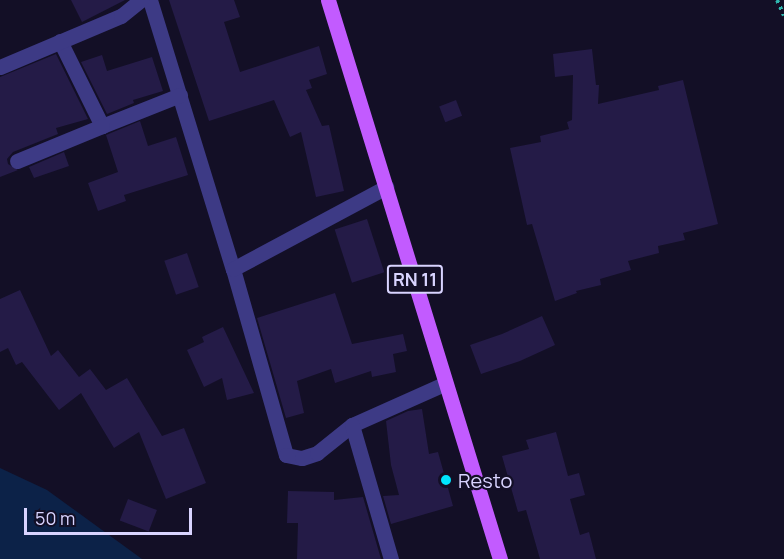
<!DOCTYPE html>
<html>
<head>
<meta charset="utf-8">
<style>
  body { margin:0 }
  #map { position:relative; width:784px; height:559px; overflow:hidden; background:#130f26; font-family:Manrope,sans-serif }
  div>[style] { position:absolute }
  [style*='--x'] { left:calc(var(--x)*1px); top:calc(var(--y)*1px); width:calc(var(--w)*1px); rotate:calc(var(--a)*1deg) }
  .water>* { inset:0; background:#0c2248 }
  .building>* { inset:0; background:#241b47; transform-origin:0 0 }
  .path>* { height:4px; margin-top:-2px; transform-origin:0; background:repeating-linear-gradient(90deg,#2fb8b0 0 3px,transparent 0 7.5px) }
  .street>* { height:15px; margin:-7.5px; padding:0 7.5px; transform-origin:7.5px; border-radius:7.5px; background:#3d3a85 }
  .primary>* { height:15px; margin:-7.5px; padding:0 7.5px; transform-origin:7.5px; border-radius:7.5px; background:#c25bff }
  .dots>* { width:16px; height:16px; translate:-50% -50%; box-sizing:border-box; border:3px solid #130f26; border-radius:50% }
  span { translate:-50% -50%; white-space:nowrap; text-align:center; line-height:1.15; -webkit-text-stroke:4.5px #130f26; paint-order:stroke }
  .shield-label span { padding:2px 4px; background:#130f26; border:2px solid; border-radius:4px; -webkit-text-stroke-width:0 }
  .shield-label { font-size:18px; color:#d9d4ff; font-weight:700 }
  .poi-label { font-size:20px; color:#d9d4ff }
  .left { translate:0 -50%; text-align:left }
  .scale { position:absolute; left:24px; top:508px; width:168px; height:27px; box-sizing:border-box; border:3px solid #d9d4ff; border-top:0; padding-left:8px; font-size:18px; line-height:21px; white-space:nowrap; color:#d9d4ff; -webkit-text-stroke:4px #130f26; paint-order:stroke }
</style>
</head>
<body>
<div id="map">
  <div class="water">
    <div style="clip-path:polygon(0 468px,47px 490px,142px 559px,0 559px)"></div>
  </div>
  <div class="building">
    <div style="clip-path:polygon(71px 0,125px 0,82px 22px)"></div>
    <div style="clip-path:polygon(169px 0,234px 0,240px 17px,224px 22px,240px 72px,319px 46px,327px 74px,309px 80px,312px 88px,306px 90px,322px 126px,329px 125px,344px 191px,316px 197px,301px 132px,290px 137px,274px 100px,209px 121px)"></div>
    <div style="clip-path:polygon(592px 49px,596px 85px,599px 85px,598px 104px,659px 90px,658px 86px,683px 80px,718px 224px,683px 233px,685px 240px,658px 246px,659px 253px,628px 261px,631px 270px,600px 279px,601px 285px,576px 291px,577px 293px,555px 301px,532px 224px,527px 225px,510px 148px,541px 142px,540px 136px,569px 129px,567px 122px,572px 120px,573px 75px,555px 77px,553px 54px)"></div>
    <div style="clip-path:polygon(56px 54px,88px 119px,56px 128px,58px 134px,13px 152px,7px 159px,8px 164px,18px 170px,0 177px,0 77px)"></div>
    <div style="clip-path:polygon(102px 55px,107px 71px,152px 57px,163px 91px,133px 100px,134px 103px,107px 114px,81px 62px)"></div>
    <div style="left:456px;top:100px;width:17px;height:18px;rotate:69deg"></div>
    <div style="clip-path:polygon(140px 121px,148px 146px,176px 137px,188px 175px,124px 195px,126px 201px,98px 211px,88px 183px,118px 172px,106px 135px)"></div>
    <div style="clip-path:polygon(64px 152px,69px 166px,34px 178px,29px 167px)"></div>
    <div style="left:367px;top:219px;width:56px;height:34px;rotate:72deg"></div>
    <div style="left:187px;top:253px;width:36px;height:24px;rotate:71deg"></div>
    <div style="clip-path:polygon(20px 290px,51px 356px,58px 350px,79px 377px,90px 369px,106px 390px,127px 378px,162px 436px,184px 428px,206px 483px,166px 499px,139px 432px,114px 448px,81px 393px,59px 410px,22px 362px,16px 365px,8px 348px,0 352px,0 299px)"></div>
    <div style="clip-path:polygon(335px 293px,352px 344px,403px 334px,407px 351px,393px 354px,396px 372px,372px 377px,371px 371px,335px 383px,331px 369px,297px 381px,304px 413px,286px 418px,257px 318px)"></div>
    <div style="clip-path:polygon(542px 316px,555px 345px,520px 361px,481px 374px,470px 345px,502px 334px)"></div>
    <div style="clip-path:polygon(223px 327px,254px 393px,227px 400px,222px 378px,204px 387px,187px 350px,204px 342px,202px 337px)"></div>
    <div style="clip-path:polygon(422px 409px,429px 454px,438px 452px,453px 506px,391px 524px,383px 496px,399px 495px,391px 465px,386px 421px,408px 411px)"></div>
    <div style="clip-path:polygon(556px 432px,568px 476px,579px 473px,585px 495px,570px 499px,580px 535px,589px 532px,596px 559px,540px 559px,526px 510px,518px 512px,502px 456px,529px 449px,526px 440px)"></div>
    <div style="clip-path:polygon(288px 491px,334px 492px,334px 500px,363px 497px,381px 559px,297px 559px,298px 523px,287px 523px)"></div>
    <div style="left:128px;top:499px;width:31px;height:23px;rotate:21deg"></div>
  </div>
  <div class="path">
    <div style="--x:777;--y:0;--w:17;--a:66"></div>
  </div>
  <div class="street">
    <div style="--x:150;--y:0;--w:282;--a:72.9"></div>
    <div style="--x:233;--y:269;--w:193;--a:74.1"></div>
    <div style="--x:286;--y:455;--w:16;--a:11"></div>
    <div style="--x:302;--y:458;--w:16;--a:-18"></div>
    <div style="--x:317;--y:453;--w:45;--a:-38.7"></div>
    <div style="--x:352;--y:425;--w:101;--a:-24"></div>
    <div style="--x:60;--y:41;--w:95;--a:63.7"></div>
    <div style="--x:102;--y:126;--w:84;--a:-21.7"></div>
    <div style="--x:0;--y:67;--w:131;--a:-22.9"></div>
    <div style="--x:121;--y:16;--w:26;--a:-39"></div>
    <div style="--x:17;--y:161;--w:92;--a:-22.4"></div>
    <div style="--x:233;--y:269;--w:174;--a:-28.2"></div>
    <div style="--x:352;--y:425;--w:140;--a:73.8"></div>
  </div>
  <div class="primary">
    <div style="--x:328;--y:0;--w:585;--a:72.9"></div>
  </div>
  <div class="dots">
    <div style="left:446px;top:480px;background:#00e5ff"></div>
  </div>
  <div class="shield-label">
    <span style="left:415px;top:279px">RN 11</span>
  </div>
  <div class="poi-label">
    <span class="left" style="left:458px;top:480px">Resto</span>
  </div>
  <div class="scale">50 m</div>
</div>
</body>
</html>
